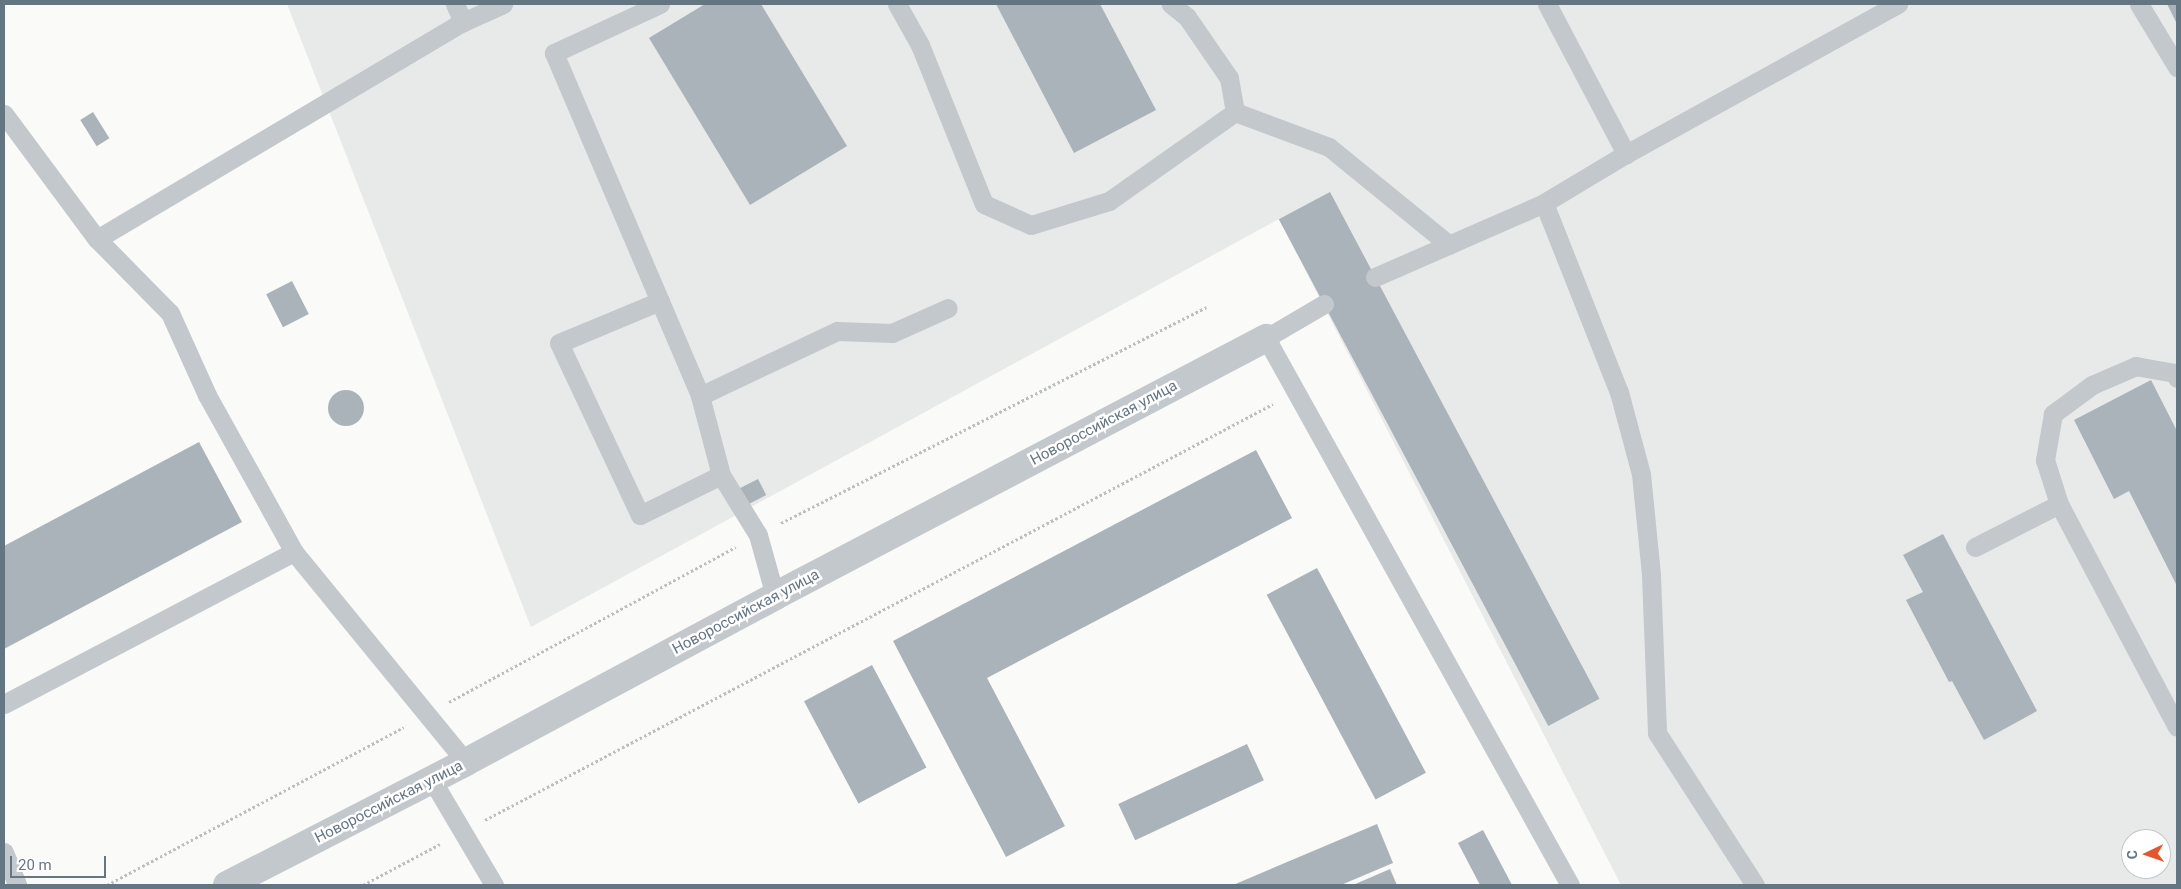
<!DOCTYPE html>
<html>
<head>
<meta charset="utf-8">
<style>
  body { margin:0 }
  #map { position:relative; width:2181px; height:889px; overflow:hidden; background:#fafaf8; font-family:Roboto,sans-serif }
  div>[style] { position:absolute }
  [style*='--x'] { left:calc(var(--x)*1px); top:calc(var(--y)*1px); width:calc(var(--w)*1px); rotate:calc(var(--a)*1deg) }
  .built>* { inset:0; background:#e8e9e9 }
  .building>* { inset:0; background:#aab3b9; transform-origin:0 0 }
  .round { border-radius:50% }
  .path>* { height:3px; margin-top:-1.5px; transform-origin:0; background:repeating-linear-gradient(90deg,#bbbfc2 0 2.5px,transparent 0 5px) }
  .lane>* { height:19px; margin:-9.5px; padding:0 9.5px; transform-origin:9.5px; border-radius:9.5px; background:#c3c8cc }
  .street>* { height:28px; margin:-14px; padding:0 14px; transform-origin:14px; border-radius:14px; background:#c3c8cc }
  span { translate:-50% -50%; white-space:nowrap; text-align:center; line-height:1.15; -webkit-text-stroke:5px #fff; paint-order:stroke }
  .street-label { font-size:15px; color:#657683 }
  .frame { position:absolute; inset:0; border:5px solid #657683; pointer-events:none }
  .north { position:absolute; left:2121px; top:829px; width:50px; height:50px; box-sizing:border-box; background:#fff; border:1px solid #c1c8cd; border-radius:50%; rotate:267deg; font-size:14px; font-weight:700; line-height:20px; text-align:center; color:#657683 }
  .north::after { content:''; display:block; margin:auto; width:18px; height:22px; background:#e4572e; clip-path:polygon(50% 0,100% 100%,50% 72%,0 100%) }
  .scale { position:absolute; left:10px; top:856px; width:96px; height:22px; box-sizing:border-box; border:2px solid #657683; border-top:0; padding-left:6px; font-size:15px; line-height:18px; white-space:nowrap; color:#657683; -webkit-text-stroke:4px #fff; paint-order:stroke }
</style>
</head>
<body>
<div id="map">
  <div class="built">
    <div style="clip-path:polygon(evenodd,287px 4px,2177px 4px,2177px 885px,1621px 885px,1279px 219px,531px 627px,287px 4px,2131px 839px,2161px 839px,2161px 869px,2131px 869px,2131px 839px)"></div>
  </div>
  <div class="building">
    <div style="clip-path:polygon(705px 4px,761px 4px,847px 146px,750px 205px,649px 38px)"></div>
    <div style="clip-path:polygon(996px 4px,1100px 4px,1156px 110px,1074px 153px)"></div>
    <div style="clip-path:polygon(2167px 4px,2177px 4px,2177px 24px)"></div>
    <div style="left:93px;top:112px;width:31px;height:15px;rotate:58deg"></div>
    <div style="left:1330px;top:192px;width:574px;height:58px;rotate:62deg"></div>
    <div style="left:292px;top:281px;width:37px;height:29px;rotate:63deg"></div>
    <div style="clip-path:polygon(2151px 380px,2177px 431px,2177px 586px,2129px 491px,2114px 499px,2074px 420px)"></div>
    <div class="round" style="left:328px;top:390px;width:36px;height:36px"></div>
    <div style="clip-path:polygon(199px 442px,242px 522px,4px 649px,4px 546px)"></div>
    <div style="clip-path:polygon(1256px 450px,1292px 518px,987px 678px,1065px 826px,1006px 857px,893px 641px)"></div>
    <div style="left:758px;top:479px;width:18px;height:25px;rotate:63deg"></div>
    <div style="clip-path:polygon(1943px 534px,2037px 711px,1984px 740px,1952px 681px,1949px 682px,1906px 600px,1923px 592px,1903px 555px)"></div>
    <div style="left:1317px;top:568px;width:232px;height:57px;rotate:62deg"></div>
    <div style="left:872px;top:665px;width:116px;height:77px;rotate:62deg"></div>
    <div style="left:1247px;top:744px;width:40px;height:142px;rotate:65deg"></div>
    <div style="clip-path:polygon(1377px 824px,1393px 863px,1341px 885px,1233px 885px)"></div>
    <div style="clip-path:polygon(1483px 830px,1512px 885px,1480px 885px,1458px 843px)"></div>
    <div style="clip-path:polygon(1390px 869px,1397px 885px,1353px 885px)"></div>
  </div>
  <div class="path">
    <div style="--x:781;--y:523;--w:477;--a:-26.9"></div>
    <div style="--x:449;--y:702;--w:326;--a:-28.4"></div>
    <div style="--x:485;--y:820;--w:891;--a:-27.83"></div>
    <div style="--x:107;--y:885;--w:336;--a:-28"></div>
    <div style="--x:363;--y:885;--w:87;--a:-28"></div>
  </div>
  <div class="lane">
    <div style="--x:455;--y:4;--w:20;--a:66"></div>
    <div style="--x:660;--y:4;--w:117;--a:155.2"></div>
    <div style="--x:554;--y:53;--w:373;--a:66.9"></div>
    <div style="--x:700;--y:396;--w:82;--a:75.1"></div>
    <div style="--x:721;--y:475;--w:70;--a:58.3"></div>
    <div style="--x:758;--y:535;--w:63;--a:74.4"></div>
    <div style="--x:897;--y:4;--w:47;--a:60.7"></div>
    <div style="--x:920;--y:45;--w:171;--a:68.1"></div>
    <div style="--x:984;--y:204;--w:51;--a:24.1"></div>
    <div style="--x:1031;--y:225;--w:82;--a:-17.1"></div>
    <div style="--x:1109;--y:201;--w:154;--a:-35.2"></div>
    <div style="--x:1235;--y:112;--w:35;--a:-100"></div>
    <div style="--x:1229;--y:78;--w:74;--a:-124.5"></div>
    <div style="--x:1187;--y:17;--w:21;--a:-141"></div>
    <div style="--x:1547;--y:4;--w:170;--a:62.2"></div>
    <div style="--x:2139;--y:4;--w:74;--a:58.9"></div>
    <div style="--x:1235;--y:112;--w:100;--a:20.4"></div>
    <div style="--x:1329;--y:147;--w:155;--a:39.2"></div>
    <div style="--x:4;--y:114;--w:156;--a:53.4"></div>
    <div style="--x:97;--y:239;--w:104;--a:45.4"></div>
    <div style="--x:170;--y:313;--w:90;--a:65.7"></div>
    <div style="--x:207;--y:395;--w:179;--a:61"></div>
    <div style="--x:294;--y:552;--w:271;--a:50.7"></div>
    <div style="--x:1544;--y:203;--w:203;--a:68.4"></div>
    <div style="--x:1619;--y:392;--w:85;--a:75"></div>
    <div style="--x:1641;--y:474;--w:101;--a:84.3"></div>
    <div style="--x:1651;--y:575;--w:158;--a:87.8"></div>
    <div style="--x:1657;--y:733;--w:181;--a:57.2"></div>
    <div style="--x:97;--y:239;--w:425;--a:-30.7"></div>
    <div style="--x:463;--y:22;--w:44;--a:-24.2"></div>
    <div style="--x:1375;--y:277;--w:184;--a:-23.6"></div>
    <div style="--x:1544;--y:203;--w:96;--a:-30.9"></div>
    <div style="--x:1626;--y:154;--w:311;--a:-28.9"></div>
    <div style="--x:660;--y:301;--w:109;--a:157.4"></div>
    <div style="--x:559;--y:343;--w:190;--a:64.8"></div>
    <div style="--x:640;--y:515;--w:90;--a:-26.3"></div>
    <div style="--x:1324;--y:304;--w:67;--a:149.6"></div>
    <div style="--x:1266;--y:338;--w:626;--a:60.94"></div>
    <div style="--x:2177;--y:378;--w:5;--a:-112"></div>
    <div style="--x:2175;--y:373;--w:40;--a:-170"></div>
    <div style="--x:2136;--y:366;--w:48;--a:156.6"></div>
    <div style="--x:2092;--y:385;--w:49;--a:143.4"></div>
    <div style="--x:2053;--y:414;--w:47;--a:99.9"></div>
    <div style="--x:2045;--y:460;--w:46;--a:72.3"></div>
    <div style="--x:2059;--y:504;--w:252;--a:62.1"></div>
    <div style="--x:700;--y:396;--w:152;--a:-25.4"></div>
    <div style="--x:837;--y:331;--w:55;--a:2.1"></div>
    <div style="--x:892;--y:333;--w:61;--a:-24.1"></div>
    <div style="--x:1975;--y:547;--w:94;--a:-27.1"></div>
    <div style="--x:4;--y:704;--w:327;--a:-27.7"></div>
    <div style="--x:432;--y:780;--w:122;--a:59.4"></div>
    <div style="--x:4;--y:852;--w:35;--a:68"></div>
  </div>
  <div class="street">
    <div style="--x:227;--y:885;--w:269;--a:-27.2"></div>
    <div style="--x:466;--y:762;--w:351;--a:-28.2"></div>
    <div style="--x:775;--y:596;--w:555;--a:-27.72"></div>
  </div>
  <div class="street-label">
    <span style="left:1104px;top:423px;rotate:-28deg">Новороссийская улица</span>
    <span style="left:746px;top:612px;rotate:-28deg">Новороссийская улица</span>
    <span style="left:389px;top:802px;rotate:-27deg">Новороссийская улица</span>
  </div>
  <div class="frame"></div>
  <div class="north">С</div>
  <div class="scale">20 m</div>
</div>
</body>
</html>
